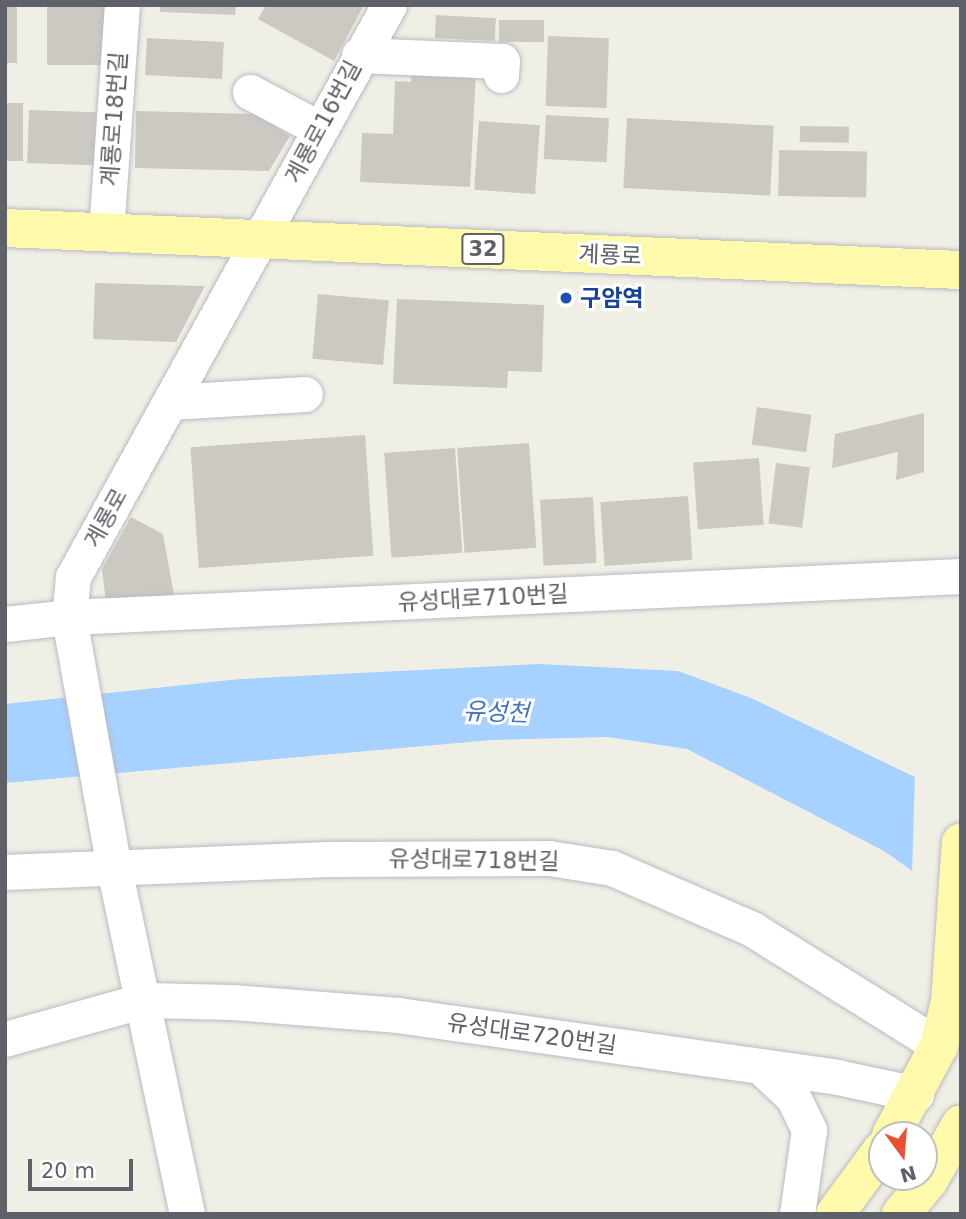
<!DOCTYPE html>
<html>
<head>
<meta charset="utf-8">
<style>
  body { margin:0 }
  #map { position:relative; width:966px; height:1219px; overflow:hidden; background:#f0efe6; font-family:"DejaVu Sans","Noto Sans KR",sans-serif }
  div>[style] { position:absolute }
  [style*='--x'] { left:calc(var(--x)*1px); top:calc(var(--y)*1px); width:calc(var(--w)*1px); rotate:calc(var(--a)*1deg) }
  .water>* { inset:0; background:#a7d1ff }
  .pier>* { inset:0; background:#f0efe6 }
  .building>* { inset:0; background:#ccc9c3; transform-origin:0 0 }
  .roads { filter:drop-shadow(0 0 2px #b9bbc0) drop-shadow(0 0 2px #b9bbc0) }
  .minor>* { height:35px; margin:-17.5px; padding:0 17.5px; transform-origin:17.5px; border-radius:17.5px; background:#fff }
  .major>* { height:38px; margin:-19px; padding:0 19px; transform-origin:19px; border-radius:19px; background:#fff9ac }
  .dots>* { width:19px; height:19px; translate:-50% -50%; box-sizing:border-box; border:4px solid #fff; border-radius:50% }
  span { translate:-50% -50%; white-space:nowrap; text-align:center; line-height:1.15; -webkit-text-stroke:6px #fff; paint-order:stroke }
  .shield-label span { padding:2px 5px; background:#fff; border:2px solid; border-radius:5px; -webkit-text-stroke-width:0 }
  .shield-label { font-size:21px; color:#5e6167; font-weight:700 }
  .street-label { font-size:23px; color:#5e6167 }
  .transit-label { font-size:23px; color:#164399; font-weight:700 }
  .left { translate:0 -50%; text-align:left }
  .water-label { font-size:24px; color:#4475bc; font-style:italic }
  .frame { position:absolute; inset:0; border:7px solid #5e6167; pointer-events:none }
  .north { position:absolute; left:868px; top:1121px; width:70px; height:70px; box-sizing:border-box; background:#fff; border:2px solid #bfc0c2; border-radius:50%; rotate:164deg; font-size:19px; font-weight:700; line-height:28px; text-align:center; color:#5e6167 }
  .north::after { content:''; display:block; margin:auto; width:24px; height:32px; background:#eb5032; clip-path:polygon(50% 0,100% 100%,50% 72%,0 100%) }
  .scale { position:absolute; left:28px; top:1159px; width:105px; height:32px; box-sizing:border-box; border:4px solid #5e6167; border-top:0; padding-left:9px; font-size:21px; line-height:24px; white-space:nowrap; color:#5e6167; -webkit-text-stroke:5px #fff; paint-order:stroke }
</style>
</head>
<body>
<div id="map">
  <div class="water">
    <div style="clip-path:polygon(539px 664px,678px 671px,751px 698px,950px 794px,961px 906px,884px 851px,687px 749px,608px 737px,492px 740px,5px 783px,5px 704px,240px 679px)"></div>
  </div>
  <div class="pier">
    <div style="clip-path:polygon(915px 773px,961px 797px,961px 909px,912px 875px)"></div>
  </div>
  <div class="building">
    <div style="left:5px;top:5px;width:12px;height:58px"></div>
    <div style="left:47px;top:5px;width:58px;height:60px"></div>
    <div style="clip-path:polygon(160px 5px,236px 5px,235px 15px,160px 12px)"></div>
    <div style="clip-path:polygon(266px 5px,364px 5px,334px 61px,258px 19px)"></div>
    <div style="left:436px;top:15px;width:60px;height:23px;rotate:3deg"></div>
    <div style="left:499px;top:20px;width:45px;height:22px"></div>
    <div style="left:548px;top:36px;width:61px;height:70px;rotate:2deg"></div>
    <div style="left:147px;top:38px;width:77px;height:37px;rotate:3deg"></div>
    <div style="clip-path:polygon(412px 66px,476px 70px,470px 187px,360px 182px,362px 133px,393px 134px,395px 81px,411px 82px)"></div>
    <div style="left:5px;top:103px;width:18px;height:58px"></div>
    <div style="left:29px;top:110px;width:67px;height:53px;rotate:2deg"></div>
    <div style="clip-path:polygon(136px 111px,255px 114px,290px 136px,269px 171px,135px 168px)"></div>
    <div style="left:546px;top:115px;width:63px;height:44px;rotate:3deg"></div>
    <div style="left:627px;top:118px;width:147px;height:70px;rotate:3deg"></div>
    <div style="left:479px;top:121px;width:61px;height:69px;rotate:4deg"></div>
    <div style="left:800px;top:126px;width:49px;height:16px;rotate:1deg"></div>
    <div style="left:779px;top:150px;width:88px;height:46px;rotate:1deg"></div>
    <div style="clip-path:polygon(95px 283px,205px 286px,176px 342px,93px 339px)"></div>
    <div style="left:318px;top:294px;width:71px;height:65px;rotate:5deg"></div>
    <div style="clip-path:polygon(397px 299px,544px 305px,542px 372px,508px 371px,507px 388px,393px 384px)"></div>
    <div style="left:757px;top:407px;width:55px;height:38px;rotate:8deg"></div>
    <div style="clip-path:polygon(924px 413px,924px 472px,896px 480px,898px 452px,832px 468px,835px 434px)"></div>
    <div style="left:365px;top:435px;width:121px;height:175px;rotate:86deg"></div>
    <div style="left:529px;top:443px;width:105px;height:72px;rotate:86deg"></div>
    <div style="left:455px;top:448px;width:105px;height:71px;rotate:86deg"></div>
    <div style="left:759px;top:458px;width:67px;height:66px;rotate:86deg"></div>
    <div style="left:776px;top:463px;width:34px;height:61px;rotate:7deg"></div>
    <div style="left:688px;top:496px;width:64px;height:88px;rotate:86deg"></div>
    <div style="left:593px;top:497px;width:66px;height:53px;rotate:87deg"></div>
    <div style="clip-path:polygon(131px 517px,163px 534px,174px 595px,106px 602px,102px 569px)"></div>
  </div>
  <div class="roads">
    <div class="minor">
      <div style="--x:359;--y:55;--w:143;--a:2.4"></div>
      <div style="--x:502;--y:61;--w:14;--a:94"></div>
      <div style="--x:250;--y:92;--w:79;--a:27.9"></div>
      <div style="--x:106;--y:233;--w:229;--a:-86"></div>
      <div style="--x:170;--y:402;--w:135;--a:-3.4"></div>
      <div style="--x:5;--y:624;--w:64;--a:-6.2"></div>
      <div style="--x:69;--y:617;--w:893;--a:-2.63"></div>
      <div style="--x:5;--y:872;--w:330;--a:-2.3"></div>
      <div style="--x:335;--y:859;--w:214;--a:-0.3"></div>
      <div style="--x:549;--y:858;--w:64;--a:9"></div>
      <div style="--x:612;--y:868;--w:153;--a:23.5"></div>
      <div style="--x:752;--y:929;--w:221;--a:32"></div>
      <div style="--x:5;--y:1039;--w:145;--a:-15.6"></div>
      <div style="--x:145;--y:1000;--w:88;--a:1.3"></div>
      <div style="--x:233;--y:1002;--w:166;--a:4.5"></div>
      <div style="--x:398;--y:1015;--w:443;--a:8"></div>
      <div style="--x:837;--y:1077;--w:81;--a:12.1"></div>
      <div style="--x:762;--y:1068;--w:42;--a:43.1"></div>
      <div style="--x:793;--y:1097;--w:37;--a:64"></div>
      <div style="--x:809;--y:1130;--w:85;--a:98.1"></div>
      <div style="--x:187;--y:1214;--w:354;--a:-101.9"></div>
      <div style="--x:114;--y:868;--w:255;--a:-100.2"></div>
      <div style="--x:69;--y:617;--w:40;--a:-84.3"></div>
      <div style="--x:73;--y:577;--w:653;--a:-61.08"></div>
    </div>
    <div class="major">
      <div style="--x:5;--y:228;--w:957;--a:2.52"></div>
      <div style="--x:891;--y:1135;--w:101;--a:-61.7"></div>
      <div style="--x:939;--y:1046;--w:45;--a:-76"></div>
      <div style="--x:950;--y:1002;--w:160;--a:-86.1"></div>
      <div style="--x:835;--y:1214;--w:79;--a:-53.7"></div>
      <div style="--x:901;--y:1214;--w:44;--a:-50.5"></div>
      <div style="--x:929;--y:1180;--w:64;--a:-60.3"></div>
    </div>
  </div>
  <div class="dots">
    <div style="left:566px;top:298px;background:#1a4fb4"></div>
  </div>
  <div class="shield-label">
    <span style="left:483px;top:249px">32</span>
  </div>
  <div class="street-label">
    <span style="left:114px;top:119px;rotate:-86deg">계룡로18번길</span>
    <span style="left:323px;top:122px;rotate:-62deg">계룡로16번길</span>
    <span style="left:610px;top:255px;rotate:2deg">계룡로</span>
    <span style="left:106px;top:518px;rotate:-61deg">계룡로</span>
    <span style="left:483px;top:598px;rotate:-3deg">유성대로710번길</span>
    <span style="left:474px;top:860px;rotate:1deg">유성대로718번길</span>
    <span style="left:532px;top:1034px;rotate:8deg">유성대로720번길</span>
  </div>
  <div class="transit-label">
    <span class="left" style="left:580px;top:298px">구암역</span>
  </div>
  <div class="water-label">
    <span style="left:496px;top:713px;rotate:2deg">유성천</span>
  </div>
  <div class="frame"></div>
  <div class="north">N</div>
  <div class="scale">20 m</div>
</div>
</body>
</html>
